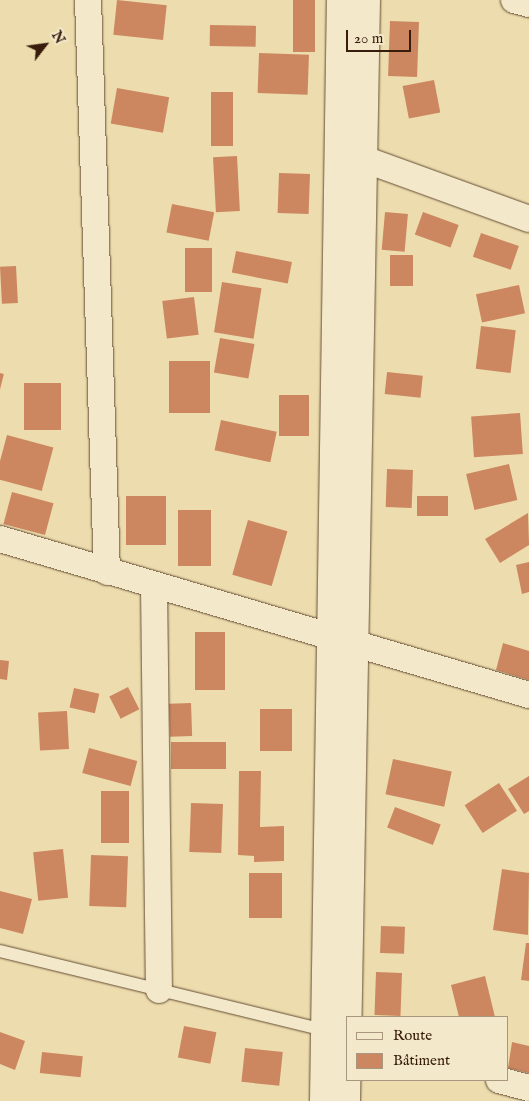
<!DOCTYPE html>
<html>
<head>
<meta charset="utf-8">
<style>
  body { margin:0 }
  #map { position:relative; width:529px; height:1101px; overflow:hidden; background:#edddae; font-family:"IM FELL English",serif }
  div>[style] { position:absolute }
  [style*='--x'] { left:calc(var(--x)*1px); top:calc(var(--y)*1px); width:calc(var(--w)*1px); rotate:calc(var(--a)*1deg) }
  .building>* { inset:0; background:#cc8760; transform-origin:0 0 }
  .roads { filter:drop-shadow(0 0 1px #654c34) drop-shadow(0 0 1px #654c34) }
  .lane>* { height:12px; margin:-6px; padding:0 6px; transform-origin:6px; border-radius:6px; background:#f3e9ca }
  .street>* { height:26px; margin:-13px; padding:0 13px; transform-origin:13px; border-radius:13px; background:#f3e9ca }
  .secondary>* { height:28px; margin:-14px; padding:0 14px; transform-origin:14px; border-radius:14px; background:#f3e9ca }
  span { translate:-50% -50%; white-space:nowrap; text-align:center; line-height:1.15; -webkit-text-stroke:5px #f3e9ca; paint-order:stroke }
  .legend { position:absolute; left:346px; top:1016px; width:162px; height:65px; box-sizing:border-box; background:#f3e9ca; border:1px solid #a8977e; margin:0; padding:6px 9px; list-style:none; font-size:15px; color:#381c0c }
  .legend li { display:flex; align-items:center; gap:10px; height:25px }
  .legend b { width:25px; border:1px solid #a8977e }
  .north { position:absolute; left:20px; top:20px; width:50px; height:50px; -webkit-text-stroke:4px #f3e9ca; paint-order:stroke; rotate:60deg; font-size:14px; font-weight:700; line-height:20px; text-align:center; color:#381c0c }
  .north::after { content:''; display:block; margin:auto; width:18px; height:22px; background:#381c0c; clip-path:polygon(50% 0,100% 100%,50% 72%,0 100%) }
  .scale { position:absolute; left:346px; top:30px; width:65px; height:22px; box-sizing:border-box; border:2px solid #381c0c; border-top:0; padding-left:6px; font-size:15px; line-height:18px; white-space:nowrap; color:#381c0c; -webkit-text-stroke:4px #f3e9ca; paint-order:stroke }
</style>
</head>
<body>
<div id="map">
  <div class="building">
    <div style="left:117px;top:0;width:50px;height:35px;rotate:6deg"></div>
    <div style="left:293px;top:0;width:22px;height:52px"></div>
    <div style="left:390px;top:21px;width:29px;height:55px;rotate:2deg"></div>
    <div style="left:210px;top:25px;width:46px;height:21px;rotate:1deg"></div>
    <div style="left:259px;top:53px;width:50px;height:40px;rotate:2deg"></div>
    <div style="left:434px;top:80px;width:33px;height:32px;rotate:79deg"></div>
    <div style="left:117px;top:88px;width:53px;height:36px;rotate:10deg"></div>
    <div style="left:211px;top:92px;width:22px;height:54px"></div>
    <div style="left:237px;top:156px;width:55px;height:24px;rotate:87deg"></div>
    <div style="left:279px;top:173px;width:31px;height:40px;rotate:2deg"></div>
    <div style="left:172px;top:204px;width:43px;height:29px;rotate:11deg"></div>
    <div style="left:385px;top:212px;width:23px;height:38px;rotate:5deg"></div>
    <div style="left:423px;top:212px;width:38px;height:24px;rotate:20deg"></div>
    <div style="left:481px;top:233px;width:40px;height:25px;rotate:19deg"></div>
    <div style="left:185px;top:248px;width:27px;height:44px"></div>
    <div style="left:236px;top:251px;width:57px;height:22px;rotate:11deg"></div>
    <div style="left:390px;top:255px;width:23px;height:31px"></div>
    <div style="left:16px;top:266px;width:37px;height:16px;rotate:87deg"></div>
    <div style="left:222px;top:282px;width:40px;height:51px;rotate:9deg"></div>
    <div style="left:519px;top:285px;width:29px;height:44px;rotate:78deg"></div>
    <div style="left:194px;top:297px;width:38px;height:32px;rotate:83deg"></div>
    <div style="left:481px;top:326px;width:35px;height:43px;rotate:7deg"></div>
    <div style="left:220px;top:338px;width:35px;height:35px;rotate:10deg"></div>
    <div style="left:210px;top:361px;width:52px;height:41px;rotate:90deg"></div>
    <div style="left:387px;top:372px;width:36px;height:22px;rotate:6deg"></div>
    <div style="left:0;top:373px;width:4px;height:52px;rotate:14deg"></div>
    <div style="left:24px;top:383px;width:37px;height:47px"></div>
    <div style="left:279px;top:395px;width:30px;height:41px"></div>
    <div style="left:520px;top:413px;width:41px;height:49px;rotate:86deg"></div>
    <div style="left:221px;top:420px;width:57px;height:31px;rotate:12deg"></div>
    <div style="left:7px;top:435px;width:48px;height:45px;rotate:15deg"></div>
    <div style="left:509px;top:464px;width:37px;height:44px;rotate:77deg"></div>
    <div style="left:387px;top:469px;width:26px;height:38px;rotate:2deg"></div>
    <div style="left:12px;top:492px;width:43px;height:33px;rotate:15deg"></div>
    <div style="left:126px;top:496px;width:40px;height:49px"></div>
    <div style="left:417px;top:496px;width:31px;height:20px"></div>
    <div style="left:178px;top:510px;width:33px;height:56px"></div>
    <div style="clip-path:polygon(528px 513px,529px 545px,500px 563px,485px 539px)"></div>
    <div style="left:248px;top:520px;width:41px;height:57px;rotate:16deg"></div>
    <div style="clip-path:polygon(529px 562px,529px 592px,522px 594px,516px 565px)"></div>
    <div style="left:195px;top:632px;width:30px;height:58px"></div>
    <div style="clip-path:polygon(503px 643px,529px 651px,529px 680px,496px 670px)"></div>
    <div style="clip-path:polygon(0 660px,9px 661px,7px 680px,0 679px)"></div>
    <div style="left:128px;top:687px;width:25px;height:21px;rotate:63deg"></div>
    <div style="left:74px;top:688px;width:26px;height:20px;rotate:13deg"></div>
    <div style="left:191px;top:703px;width:33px;height:22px;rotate:88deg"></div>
    <div style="left:260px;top:709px;width:32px;height:42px"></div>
    <div style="left:67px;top:711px;width:38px;height:29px;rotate:87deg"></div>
    <div style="left:171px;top:742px;width:55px;height:27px"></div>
    <div style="left:89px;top:748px;width:50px;height:26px;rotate:15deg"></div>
    <div style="left:393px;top:759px;width:60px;height:36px;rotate:12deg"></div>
    <div style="clip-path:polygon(239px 771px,261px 771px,260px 827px,284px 826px,284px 861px,254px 862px,254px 856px,238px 855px)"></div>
    <div style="clip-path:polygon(529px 776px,529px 811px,524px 814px,508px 789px)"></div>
    <div style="left:499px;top:783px;width:33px;height:41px;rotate:57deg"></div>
    <div style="left:101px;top:791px;width:28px;height:52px"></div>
    <div style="left:191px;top:803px;width:32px;height:49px;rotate:2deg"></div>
    <div style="left:395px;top:807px;width:49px;height:22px;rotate:21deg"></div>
    <div style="left:63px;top:849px;width:49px;height:30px;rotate:84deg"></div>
    <div style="left:91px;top:855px;width:37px;height:51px;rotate:2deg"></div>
    <div style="clip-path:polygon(502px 869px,529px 873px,528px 935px,493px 930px)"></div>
    <div style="left:249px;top:873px;width:33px;height:45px"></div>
    <div style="clip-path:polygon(0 891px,32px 899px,23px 934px,0 928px)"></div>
    <div style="left:381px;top:926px;width:24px;height:27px;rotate:2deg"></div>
    <div style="clip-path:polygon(526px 943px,529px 943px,529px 981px,521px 980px)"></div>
    <div style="left:376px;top:972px;width:26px;height:43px;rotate:2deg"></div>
    <div style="clip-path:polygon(485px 976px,495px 1017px,459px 1017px,451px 985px)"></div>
    <div style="left:184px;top:1026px;width:33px;height:32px;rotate:11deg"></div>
    <div style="clip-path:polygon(0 1032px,25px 1041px,15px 1070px,0 1064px)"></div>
    <div style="clip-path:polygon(512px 1042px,529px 1046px,529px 1073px,508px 1068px)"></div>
    <div style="left:245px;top:1048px;width:38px;height:34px;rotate:6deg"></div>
    <div style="left:42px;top:1052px;width:41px;height:21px;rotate:6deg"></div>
  </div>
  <div class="roads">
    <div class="lane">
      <div style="--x:0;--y:951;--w:338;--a:13.7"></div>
    </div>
    <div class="street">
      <div style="--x:88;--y:0;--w:572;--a:88.1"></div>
      <div style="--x:514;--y:0;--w:16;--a:15"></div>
      <div style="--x:344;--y:152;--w:197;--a:19.9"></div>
      <div style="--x:0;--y:539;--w:552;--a:16.43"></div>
      <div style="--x:154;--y:586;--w:404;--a:89.3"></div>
      <div style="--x:499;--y:1080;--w:31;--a:15"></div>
    </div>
    <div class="secondary">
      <div style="--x:324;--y:1101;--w:1101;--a:-89.12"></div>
      <div style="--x:346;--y:1101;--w:1101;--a:-88.96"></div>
    </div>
  </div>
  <ul class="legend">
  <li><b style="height:6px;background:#f3e9ca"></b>Route</li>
  <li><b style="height:14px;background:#cc8760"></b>Bâtiment</li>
  </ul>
  <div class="north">N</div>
  <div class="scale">20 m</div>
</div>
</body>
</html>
